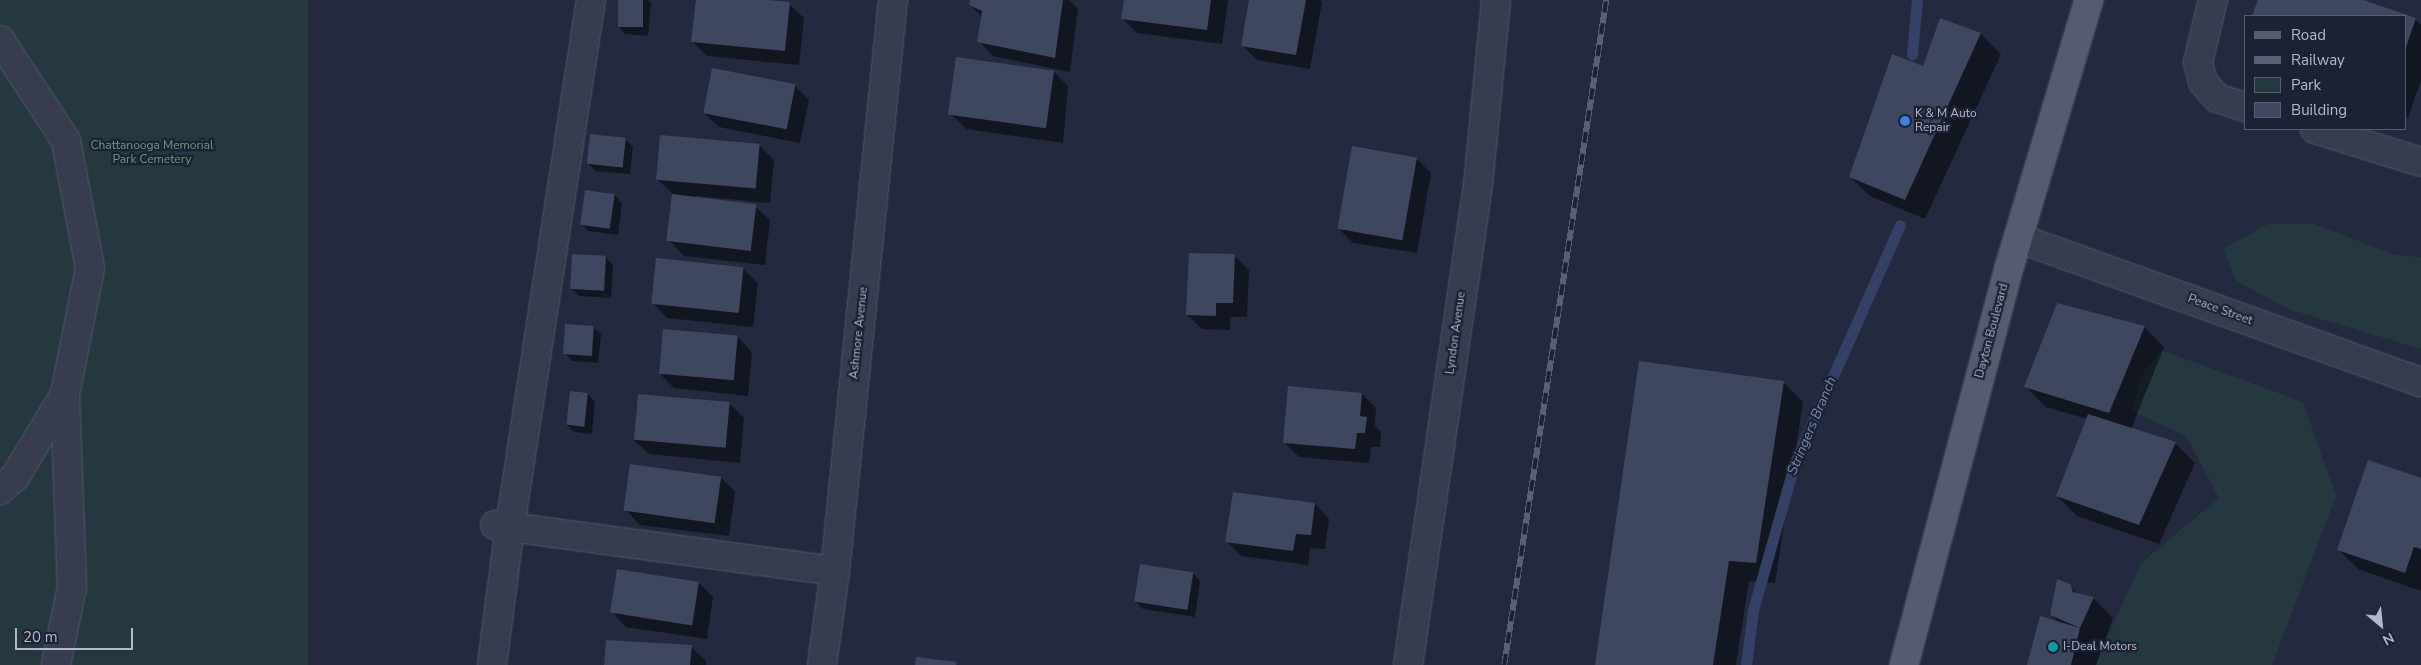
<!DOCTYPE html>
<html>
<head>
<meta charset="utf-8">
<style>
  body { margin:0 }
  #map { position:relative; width:2421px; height:665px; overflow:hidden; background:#232a3f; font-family:"Nunito Sans",sans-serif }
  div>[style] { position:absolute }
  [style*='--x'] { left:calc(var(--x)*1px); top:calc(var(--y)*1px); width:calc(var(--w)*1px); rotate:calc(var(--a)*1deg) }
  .green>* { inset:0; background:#253840; transform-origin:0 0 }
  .shadow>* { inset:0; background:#0007 }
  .stream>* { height:11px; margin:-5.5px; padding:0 5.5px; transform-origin:5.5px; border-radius:5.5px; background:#344065 }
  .building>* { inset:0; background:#3f465f; transform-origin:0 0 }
  .roads { filter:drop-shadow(0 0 1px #52586a) drop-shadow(0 0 1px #52586a) }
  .minor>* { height:28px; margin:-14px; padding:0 14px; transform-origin:14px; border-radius:14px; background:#373d4f }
  .major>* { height:28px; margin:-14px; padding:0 14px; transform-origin:14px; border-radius:14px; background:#555c6f }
  .rail>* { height:5.5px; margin-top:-2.75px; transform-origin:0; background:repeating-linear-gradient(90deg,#1c2234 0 11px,#596076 0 22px); box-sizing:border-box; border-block:1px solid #596076 }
  .dots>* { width:14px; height:14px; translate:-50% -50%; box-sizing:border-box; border:2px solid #1c2234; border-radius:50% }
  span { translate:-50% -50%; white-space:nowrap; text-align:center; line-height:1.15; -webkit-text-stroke:4.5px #1c2234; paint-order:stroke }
  .poi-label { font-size:12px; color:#b3b8ca }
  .left { translate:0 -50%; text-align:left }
  .park-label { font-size:12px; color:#699c7d }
  .street-label { font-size:12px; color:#b3b8ca }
  .water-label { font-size:14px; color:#7988b3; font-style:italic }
  .legend { position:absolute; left:2244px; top:15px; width:162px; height:115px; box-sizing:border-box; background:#1c2234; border:1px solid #585e70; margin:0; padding:6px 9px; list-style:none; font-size:15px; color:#b3b8ca }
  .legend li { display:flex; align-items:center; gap:10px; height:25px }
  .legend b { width:25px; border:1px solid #585e70 }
  .north { position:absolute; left:2356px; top:600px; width:50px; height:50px; -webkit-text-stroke:4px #1c2234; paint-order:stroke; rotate:152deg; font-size:14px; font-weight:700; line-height:20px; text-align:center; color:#b3b8ca }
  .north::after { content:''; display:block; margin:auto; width:18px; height:22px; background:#b3b8ca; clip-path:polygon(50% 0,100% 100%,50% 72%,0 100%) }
  .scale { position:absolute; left:15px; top:628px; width:118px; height:22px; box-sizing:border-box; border:2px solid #b3b8ca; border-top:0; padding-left:6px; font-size:15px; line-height:18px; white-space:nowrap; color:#b3b8ca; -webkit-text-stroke:4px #1c2234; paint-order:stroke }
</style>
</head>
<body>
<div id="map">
  <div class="green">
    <div style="left:0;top:0;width:308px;height:665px"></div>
    <div style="clip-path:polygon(2268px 224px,2314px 224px,2395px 255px,2421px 257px,2421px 349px,2291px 310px,2236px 281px,2223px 249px)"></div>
    <div style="clip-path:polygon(2161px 350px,2303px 402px,2336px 496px,2272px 665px,2095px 665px,2141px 563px,2219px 498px,2186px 436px,2132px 411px,2140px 377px)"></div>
  </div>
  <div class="shadow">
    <div style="clip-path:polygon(619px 0,648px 0,651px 2px,648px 36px,625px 34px,618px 26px)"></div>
    <div style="clip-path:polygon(697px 0,754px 0,789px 4px,804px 18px,799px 65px,707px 56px,692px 41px)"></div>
    <div style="clip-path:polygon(971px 0,1069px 0,1078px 9px,1070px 72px,993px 56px,979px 41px,982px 17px,970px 5px)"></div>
    <div style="clip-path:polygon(1125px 0,1228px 0,1222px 44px,1137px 33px,1123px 19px)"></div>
    <div style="clip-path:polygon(1250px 0,1320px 0,1322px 2px,1310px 69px,1257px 60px,1242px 45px)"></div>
    <div style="clip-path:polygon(2259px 0,2360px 0,2415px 19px,2421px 25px,2421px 80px,2408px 118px,2405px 116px,2405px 16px,2253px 16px)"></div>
    <div style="clip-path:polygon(1941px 19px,1981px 34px,2001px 54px,1925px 219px,1870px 196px,1850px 177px,1923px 67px)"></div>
    <div style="clip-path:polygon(1054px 72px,1068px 86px,1063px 143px,966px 129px,951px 114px)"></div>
    <div style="clip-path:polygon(794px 85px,809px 100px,800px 143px,719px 127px,704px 113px)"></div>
    <div style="clip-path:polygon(625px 139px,633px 147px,630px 174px,596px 171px,588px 164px)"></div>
    <div style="clip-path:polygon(759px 145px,774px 160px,770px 203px,696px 196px,696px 198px,755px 206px,770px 220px,765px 265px,684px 256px,670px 241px,673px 194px,657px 179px)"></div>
    <div style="clip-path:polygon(1416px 158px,1431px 173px,1417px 253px,1353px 243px,1338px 228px)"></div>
    <div style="clip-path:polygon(586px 191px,615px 195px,622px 203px,618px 235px,588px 231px,581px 223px)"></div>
    <div style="clip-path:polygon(1234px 255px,1249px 270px,1247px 317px,1230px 317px,1230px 330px,1202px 329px,1187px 315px)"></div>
    <div style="clip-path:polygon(606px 257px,613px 265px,611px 298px,579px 296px,571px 289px)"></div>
    <div style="clip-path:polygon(743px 269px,758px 283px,753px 327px,667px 318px,653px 303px)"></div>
    <div style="clip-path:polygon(2058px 305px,2144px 327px,2164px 347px,2131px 429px,2175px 443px,2195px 463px,2159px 544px,2077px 516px,2057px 496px,2087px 419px,2046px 407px,2026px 387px)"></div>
    <div style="clip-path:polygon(593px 327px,601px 334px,598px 363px,572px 361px,565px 353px)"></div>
    <div style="clip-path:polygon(738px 337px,752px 352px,748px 396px,674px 388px,660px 374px)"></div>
    <div style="clip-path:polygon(1783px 382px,1803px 402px,1775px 583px,1749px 581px,1736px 665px,1596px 665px)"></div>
    <div style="clip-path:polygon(571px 392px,588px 394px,595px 402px,592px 434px,574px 432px,567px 425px)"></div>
    <div style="clip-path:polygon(1362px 394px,1376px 408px,1375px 426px,1381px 432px,1380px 447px,1371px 447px,1369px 463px,1299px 457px,1284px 442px)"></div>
    <div style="clip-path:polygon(730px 404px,744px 418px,740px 463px,649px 454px,634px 440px)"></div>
    <div style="clip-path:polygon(720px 477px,735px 491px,729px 536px,640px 525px,626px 510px)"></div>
    <div style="clip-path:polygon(2421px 479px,2421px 591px,2358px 569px,2338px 549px)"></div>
    <div style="clip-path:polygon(1315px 504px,1329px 519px,1325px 549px,1310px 548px,1308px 565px,1241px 556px,1226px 541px)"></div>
    <div style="clip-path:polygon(1193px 573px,1200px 581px,1195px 617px,1143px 609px,1136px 602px)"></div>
    <div style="clip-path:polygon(699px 583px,713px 597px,707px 639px,626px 627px,612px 612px)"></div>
    <div style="clip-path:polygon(2069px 586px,2078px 594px,2093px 598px,2113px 618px,2096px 665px,2028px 665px,2060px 623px,2051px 615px)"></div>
    <div style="clip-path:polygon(691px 647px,706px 661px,706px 665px,606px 665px)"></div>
  </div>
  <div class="stream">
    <div style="--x:1912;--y:54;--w:54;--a:-84.7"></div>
    <div style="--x:1746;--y:665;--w:55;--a:-82.7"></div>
    <div style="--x:1753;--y:610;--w:154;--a:-74.2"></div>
    <div style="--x:1795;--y:462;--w:259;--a:-66.1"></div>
  </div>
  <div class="building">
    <div style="left:618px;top:0;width:25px;height:27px"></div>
    <div style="clip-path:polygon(696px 0,766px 0,790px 2px,785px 51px,691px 42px)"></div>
    <div style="clip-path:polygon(970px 0,1063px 0,1055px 58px,977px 42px,982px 11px,969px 5px)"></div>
    <div style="clip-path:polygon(1124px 0,1211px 0,1207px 30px,1121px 19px)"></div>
    <div style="clip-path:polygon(1249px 0,1306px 0,1296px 55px,1241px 46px)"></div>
    <div style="clip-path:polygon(2258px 0,2363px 0,2416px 18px,2405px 50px,2405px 16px,2252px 16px)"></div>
    <div style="clip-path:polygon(1940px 18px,1981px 33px,1905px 200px,1849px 177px,1892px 54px,1923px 66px)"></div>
    <div style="left:956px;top:57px;width:99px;height:58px;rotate:8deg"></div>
    <div style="left:712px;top:68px;width:85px;height:46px;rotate:11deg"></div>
    <div style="left:590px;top:134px;width:36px;height:30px;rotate:6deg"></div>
    <div style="left:660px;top:135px;width:100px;height:45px;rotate:5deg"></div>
    <div style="left:1352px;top:146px;width:66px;height:84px;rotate:10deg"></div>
    <div style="left:585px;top:190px;width:30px;height:35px;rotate:8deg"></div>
    <div style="left:672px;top:194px;width:85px;height:47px;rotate:7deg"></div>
    <div style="clip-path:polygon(1189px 253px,1235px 254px,1233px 303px,1216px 303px,1216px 316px,1186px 315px)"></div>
    <div style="left:572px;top:254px;width:34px;height:35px;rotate:3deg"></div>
    <div style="left:656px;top:258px;width:88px;height:46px;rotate:6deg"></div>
    <div style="clip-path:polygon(2057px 303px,2145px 326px,2109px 413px,2024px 387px)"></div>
    <div style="left:565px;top:324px;width:29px;height:30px;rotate:4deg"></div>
    <div style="left:663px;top:329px;width:75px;height:45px;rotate:5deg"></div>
    <div style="clip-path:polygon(1639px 361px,1784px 381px,1756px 563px,1729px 561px,1713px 665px,1595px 665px)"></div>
    <div style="clip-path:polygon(1288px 386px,1362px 393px,1360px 416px,1367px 417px,1365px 433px,1357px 433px,1355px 449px,1283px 443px)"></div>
    <div style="left:570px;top:391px;width:18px;height:34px;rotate:6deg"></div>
    <div style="left:638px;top:394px;width:92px;height:46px;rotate:5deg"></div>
    <div style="clip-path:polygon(2088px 414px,2176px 442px,2139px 525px,2056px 496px)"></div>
    <div style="clip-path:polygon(2368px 460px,2421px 478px,2421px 549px,2414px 547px,2405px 573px,2337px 550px)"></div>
    <div style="left:630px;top:464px;width:92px;height:47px;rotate:8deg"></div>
    <div style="clip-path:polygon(1233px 492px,1315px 503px,1311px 535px,1296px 534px,1293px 551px,1225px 542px)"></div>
    <div style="left:1140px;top:564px;width:54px;height:38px;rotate:9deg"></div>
    <div style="left:617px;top:569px;width:83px;height:44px;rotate:9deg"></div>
    <div style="clip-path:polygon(2057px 579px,2070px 584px,2073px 592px,2094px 597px,2080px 628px,2050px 615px)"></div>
    <div style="clip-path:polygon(2040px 616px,2080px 628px,2071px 665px,2027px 665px)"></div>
    <div style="clip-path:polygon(606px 640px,692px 645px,690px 665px,604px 665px)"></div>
    <div style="clip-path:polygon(916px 657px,957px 662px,956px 665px,915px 665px)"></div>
  </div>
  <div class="roads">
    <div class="minor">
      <div style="--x:2213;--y:0;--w:64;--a:103.6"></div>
      <div style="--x:2198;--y:62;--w:21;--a:76"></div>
      <div style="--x:2203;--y:82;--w:21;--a:49"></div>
      <div style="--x:2217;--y:98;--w:29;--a:18"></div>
      <div style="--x:0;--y:40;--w:121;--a:56.8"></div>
      <div style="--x:66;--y:141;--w:129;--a:79.3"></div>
      <div style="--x:90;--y:268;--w:128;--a:101.2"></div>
      <div style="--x:65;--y:394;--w:97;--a:121.1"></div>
      <div style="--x:15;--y:477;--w:20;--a:139"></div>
      <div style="--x:2315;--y:129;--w:111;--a:17.3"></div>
      <div style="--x:2018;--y:238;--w:428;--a:19.7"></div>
      <div style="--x:495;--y:525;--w:343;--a:7.7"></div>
      <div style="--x:56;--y:665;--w:80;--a:-78.4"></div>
      <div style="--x:72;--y:587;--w:193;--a:-92.1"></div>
      <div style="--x:492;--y:665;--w:140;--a:-82.6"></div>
      <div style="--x:510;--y:526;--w:532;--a:-81.25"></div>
      <div style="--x:822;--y:665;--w:95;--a:-82.1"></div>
      <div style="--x:835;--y:571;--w:574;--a:-84.2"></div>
      <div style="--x:1408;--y:665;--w:485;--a:-81.7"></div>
      <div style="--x:1478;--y:185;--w:186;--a:-84.4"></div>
    </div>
    <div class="major">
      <div style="--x:1904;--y:665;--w:411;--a:-75.2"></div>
      <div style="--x:2009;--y:268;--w:280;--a:-73.4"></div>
    </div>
  </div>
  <div class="rail">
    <div style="--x:1504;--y:665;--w:673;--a:-81.28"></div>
  </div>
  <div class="dots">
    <div style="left:1905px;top:121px;background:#3f7fe0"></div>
    <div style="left:2053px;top:647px;background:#0f9aa8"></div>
  </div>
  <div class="poi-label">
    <span class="left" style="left:1915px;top:121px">K &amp; M Auto<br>Repair</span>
    <span class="left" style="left:2063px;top:647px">I-Deal Motors</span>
  </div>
  <div class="park-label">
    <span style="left:152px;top:153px">Chattanooga Memorial<br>Park Cemetery</span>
  </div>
  <div class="street-label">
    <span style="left:2220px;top:310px;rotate:20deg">Peace Street</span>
    <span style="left:1992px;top:331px;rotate:-75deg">Dayton Boulevard</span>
    <span style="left:859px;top:333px;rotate:-84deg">Ashmore Avenue</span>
    <span style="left:1456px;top:333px;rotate:-82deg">Lyndon Avenue</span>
  </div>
  <div class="water-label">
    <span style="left:1812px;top:426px;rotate:-67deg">Stringers Branch</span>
  </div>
  <ul class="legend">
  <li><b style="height:6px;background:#555c6f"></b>Road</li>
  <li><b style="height:6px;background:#596076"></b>Railway</li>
  <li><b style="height:14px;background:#253840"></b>Park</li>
  <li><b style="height:14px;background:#3f465f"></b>Building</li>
  </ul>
  <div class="north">N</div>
  <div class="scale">20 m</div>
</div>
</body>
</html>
